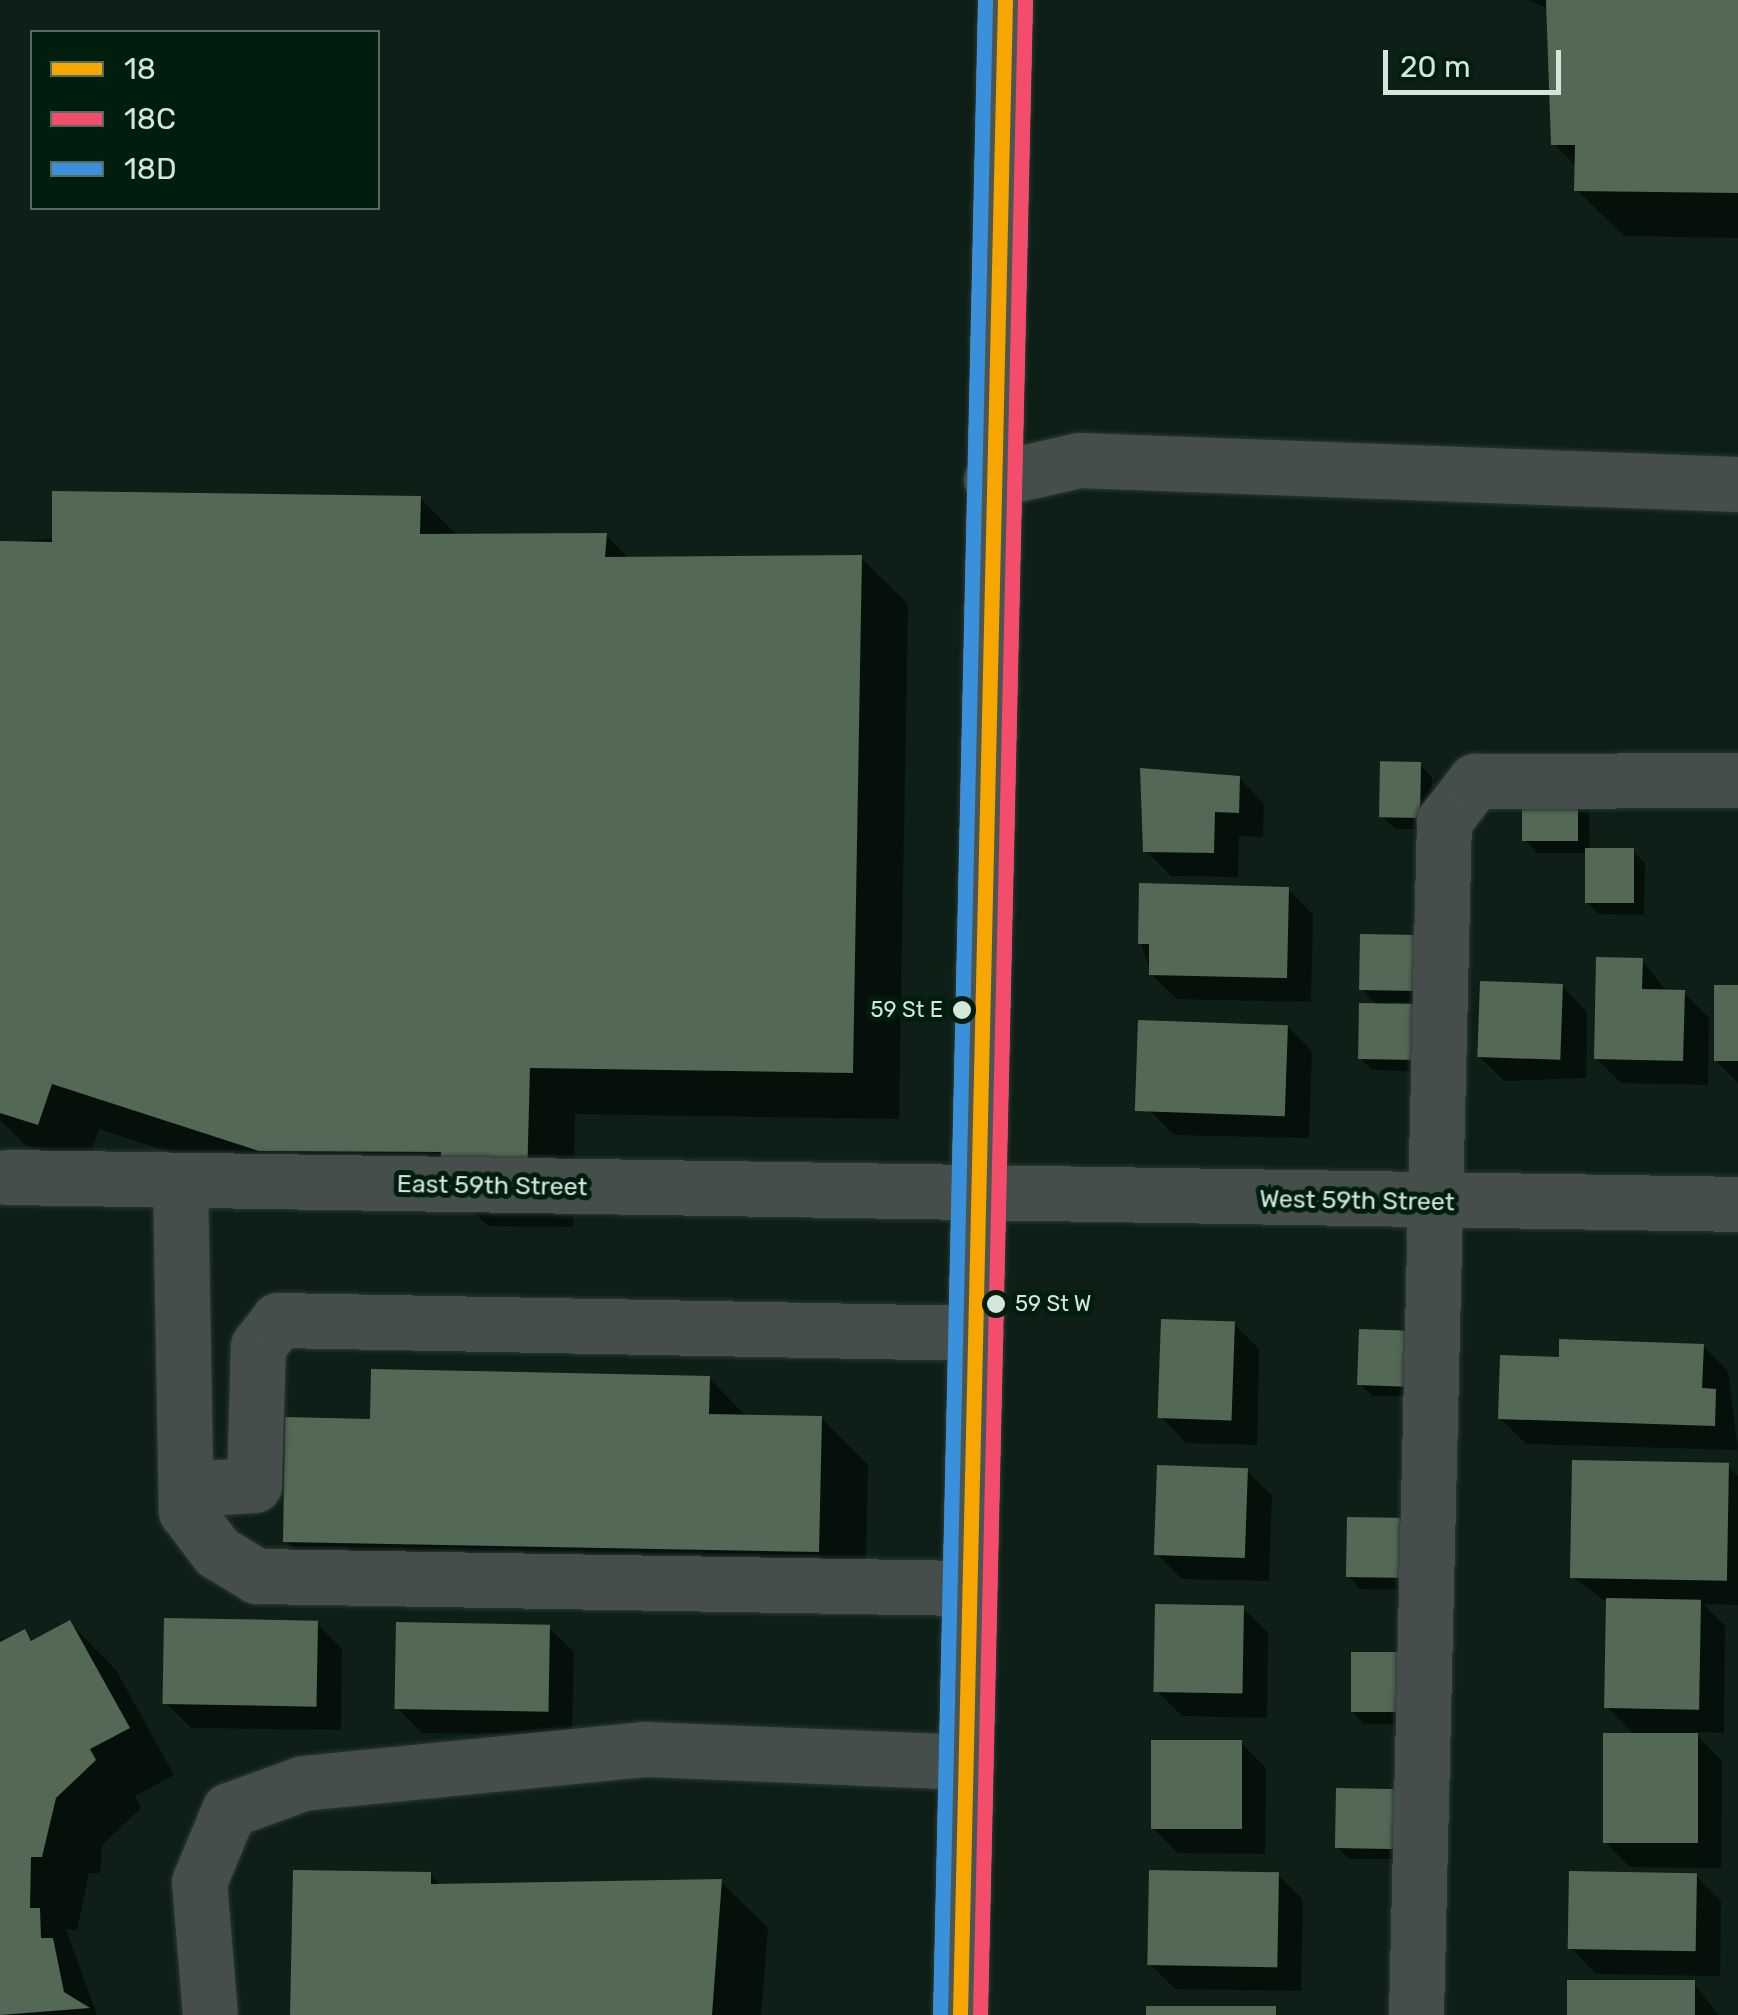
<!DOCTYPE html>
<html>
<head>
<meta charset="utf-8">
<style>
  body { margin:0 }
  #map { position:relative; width:1738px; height:2015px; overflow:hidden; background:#0d1f16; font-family:Rubik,sans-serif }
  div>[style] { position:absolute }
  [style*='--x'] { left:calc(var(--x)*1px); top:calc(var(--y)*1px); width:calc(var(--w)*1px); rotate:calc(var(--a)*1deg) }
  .shadow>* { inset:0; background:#0007 }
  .building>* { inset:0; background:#546856; transform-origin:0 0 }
  .roads { filter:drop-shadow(0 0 2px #2b3932) drop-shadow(0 0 2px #2b3932) }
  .minor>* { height:55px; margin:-27.5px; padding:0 27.5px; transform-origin:27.5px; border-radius:27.5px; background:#464e4b }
  .major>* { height:55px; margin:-27.5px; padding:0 27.5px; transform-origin:27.5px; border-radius:27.5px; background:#4b5652 }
  .bus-1>* { height:15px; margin:-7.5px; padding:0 7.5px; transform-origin:7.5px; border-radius:7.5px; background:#f7a600 }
  .bus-2>* { height:15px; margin:-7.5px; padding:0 7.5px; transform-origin:7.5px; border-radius:7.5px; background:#f44d6c }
  .bus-3>* { height:15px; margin:-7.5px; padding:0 7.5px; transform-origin:7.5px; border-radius:7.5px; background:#3a90db }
  .dots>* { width:28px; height:28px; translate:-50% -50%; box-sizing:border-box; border:5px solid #001d0e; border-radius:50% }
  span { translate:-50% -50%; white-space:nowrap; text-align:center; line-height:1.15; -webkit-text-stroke:10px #001d0e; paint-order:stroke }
  .bus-label { font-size:22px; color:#d4e6db }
  .right { translate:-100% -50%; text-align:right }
  .left { translate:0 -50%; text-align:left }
  .street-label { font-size:25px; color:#d4e6db }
  .legend { position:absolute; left:30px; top:30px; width:350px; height:180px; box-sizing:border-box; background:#001d0e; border:2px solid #556d60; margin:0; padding:12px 18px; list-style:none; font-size:30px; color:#d4e6db }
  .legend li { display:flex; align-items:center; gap:20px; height:50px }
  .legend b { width:50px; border:2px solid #556d60 }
  .scale { position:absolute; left:1383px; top:50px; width:178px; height:45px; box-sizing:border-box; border:5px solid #d4e6db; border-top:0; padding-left:12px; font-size:30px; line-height:35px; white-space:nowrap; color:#d4e6db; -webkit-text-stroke:8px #001d0e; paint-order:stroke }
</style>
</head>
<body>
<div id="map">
  <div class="shadow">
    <div style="clip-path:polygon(1529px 0,1738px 0,1738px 238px,1624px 236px,1577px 190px,1577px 167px,1554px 144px,1553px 11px)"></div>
    <div style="clip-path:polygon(420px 498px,458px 536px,606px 535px,629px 559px,861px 558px,908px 604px,899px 1119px,575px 1114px,573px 1227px,488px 1226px,460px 1198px,308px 1197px,99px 1129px,85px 1170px,34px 1153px,0 1120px,0 544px)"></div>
    <div style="clip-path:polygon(1420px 765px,1432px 777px,1431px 829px,1395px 829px,1383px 817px)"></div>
    <div style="clip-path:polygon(1239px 778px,1264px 804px,1263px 837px,1239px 836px,1238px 877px,1171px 876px,1146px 851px)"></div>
    <div style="clip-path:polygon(1577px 797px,1589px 810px,1590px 850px,1633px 851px,1645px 863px,1644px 915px,1599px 914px,1586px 902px,1587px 853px,1537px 853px,1525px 840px)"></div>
    <div style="clip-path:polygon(1288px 889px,1313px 915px,1311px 1002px,1177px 999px,1151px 974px,1141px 943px)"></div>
    <div style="clip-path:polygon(1362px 936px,1428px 1002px,1391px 1002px,1427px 1072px,1372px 1070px,1360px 1058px,1378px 1006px,1361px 989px)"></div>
    <div style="clip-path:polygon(1642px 960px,1667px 992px,1684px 993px,1709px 1018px,1708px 1085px,1621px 1083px,1596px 1058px)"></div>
    <div style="clip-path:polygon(1562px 986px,1587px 1012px,1586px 1078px,1504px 1081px,1479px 1056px)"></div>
    <div style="clip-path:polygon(1738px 988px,1738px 1083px,1715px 1060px)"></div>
    <div style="clip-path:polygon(1141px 1023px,1287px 1026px,1312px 1051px,1309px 1138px,1174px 1135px,1149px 1110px,1140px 1079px)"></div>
    <div style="clip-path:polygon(1234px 1324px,1259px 1349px,1257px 1445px,1186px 1443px,1161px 1417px)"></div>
    <div style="clip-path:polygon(1362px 1331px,1427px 1396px,1372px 1396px,1360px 1384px)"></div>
    <div style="clip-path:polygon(1703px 1346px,1728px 1371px,1738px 1450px,1526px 1444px,1500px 1418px,1561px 1360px)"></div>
    <div style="clip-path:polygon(709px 1378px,747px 1417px,821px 1418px,868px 1465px,865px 1598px,332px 1588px,286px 1541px,372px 1421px)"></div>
    <div style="clip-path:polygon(1727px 1466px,1738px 1476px,1738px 1605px,1703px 1604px,1725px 1626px,1724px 1733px,1694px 1732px,1722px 1761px,1721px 1868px,1630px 1867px,1605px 1842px,1635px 1735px,1607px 1707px,1608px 1603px,1572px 1577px)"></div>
    <div style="clip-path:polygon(1246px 1470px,1272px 1495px,1269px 1581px,1182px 1579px,1157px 1554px)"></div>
    <div style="clip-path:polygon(1421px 1533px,1420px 1590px,1360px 1589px,1348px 1576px)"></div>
    <div style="clip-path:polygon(1243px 1608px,1268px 1633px,1267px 1718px,1182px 1716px,1157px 1691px)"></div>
    <div style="clip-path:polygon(70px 1623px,116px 1670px,174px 1775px,135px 1796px,141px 1808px,102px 1845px,100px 1873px,89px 1873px,77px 1930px,66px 1929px,97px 2015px,0 2015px,0 1639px,24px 1632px,34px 1642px)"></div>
    <div style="clip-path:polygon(317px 1624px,342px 1649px,341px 1730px,191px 1728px,166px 1703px)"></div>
    <div style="clip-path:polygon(548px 1627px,574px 1652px,572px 1734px,422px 1733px,397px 1708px)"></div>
    <div style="clip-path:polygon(1354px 1654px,1418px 1724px,1364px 1724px,1352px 1711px)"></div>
    <div style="clip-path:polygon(1241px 1743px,1266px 1768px,1265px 1854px,1178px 1853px,1153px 1828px)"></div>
    <div style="clip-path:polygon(1338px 1790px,1416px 1859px,1349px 1859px,1337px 1847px)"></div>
    <div style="clip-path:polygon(430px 1874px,442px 1886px,721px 1882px,768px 1928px,761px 2015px,293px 2015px)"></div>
    <div style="clip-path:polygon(1277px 1874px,1303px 1900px,1301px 1991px,1175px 1989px,1150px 1964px)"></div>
    <div style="clip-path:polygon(1696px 1876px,1721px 1901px,1720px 1976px,1596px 1974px,1571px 1948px)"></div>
    <div style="clip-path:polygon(1694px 1984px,1719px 2015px,1569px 2015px)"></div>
  </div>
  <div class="building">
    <div style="clip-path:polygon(1546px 0,1738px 0,1738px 193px,1574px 191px,1575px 145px,1551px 145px)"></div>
    <div style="clip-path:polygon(52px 491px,421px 496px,420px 534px,607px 533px,605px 557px,862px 555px,853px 1073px,530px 1068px,527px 1181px,439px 1180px,441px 1152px,259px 1151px,52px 1084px,38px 1125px,0 1113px,0 541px,52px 542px)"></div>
    <div style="left:1421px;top:762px;width:56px;height:41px;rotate:91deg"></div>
    <div style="clip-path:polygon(1140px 768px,1240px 776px,1239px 813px,1215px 812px,1214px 853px,1143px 852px)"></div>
    <div style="left:1522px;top:795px;width:56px;height:46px"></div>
    <div style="left:1585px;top:848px;width:49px;height:55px"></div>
    <div style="clip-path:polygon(1139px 883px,1289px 887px,1287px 978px,1149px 975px,1149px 944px,1138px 944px)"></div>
    <div style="left:1360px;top:934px;width:58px;height:56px;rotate:1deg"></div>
    <div style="clip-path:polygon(1596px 957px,1643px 958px,1642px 989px,1685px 990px,1683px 1061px,1594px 1059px)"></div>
    <div style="left:1480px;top:981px;width:83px;height:76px;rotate:2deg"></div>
    <div style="left:1714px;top:985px;width:24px;height:76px"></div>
    <div style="left:1359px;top:1003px;width:59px;height:56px;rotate:1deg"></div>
    <div style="left:1138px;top:1020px;width:150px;height:91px;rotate:2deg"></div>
    <div style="left:1161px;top:1319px;width:74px;height:99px;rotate:2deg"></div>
    <div style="left:1359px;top:1329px;width:58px;height:56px;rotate:2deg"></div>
    <div style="clip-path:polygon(1559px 1339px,1704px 1344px,1702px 1388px,1716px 1389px,1715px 1426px,1498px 1419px,1500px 1355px,1559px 1357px)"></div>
    <div style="clip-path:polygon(371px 1369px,710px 1376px,709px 1414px,822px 1416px,819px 1552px,283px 1542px,285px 1417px,370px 1419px)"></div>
    <div style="left:1572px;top:1460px;width:157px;height:118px;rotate:1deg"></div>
    <div style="left:1157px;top:1465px;width:91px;height:90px;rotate:2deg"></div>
    <div style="left:1347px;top:1517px;width:63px;height:60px;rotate:1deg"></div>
    <div style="left:1606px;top:1598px;width:95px;height:110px;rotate:1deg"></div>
    <div style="left:1155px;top:1604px;width:89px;height:88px;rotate:1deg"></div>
    <div style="left:164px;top:1618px;width:154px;height:86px;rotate:1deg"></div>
    <div style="clip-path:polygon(70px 1620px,130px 1728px,90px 1749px,96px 1760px,56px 1798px,42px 1857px,31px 1857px,30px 1908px,40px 1908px,41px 1938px,53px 1938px,64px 1992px,90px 2008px,0 2015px,0 1642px,25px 1629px,31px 1641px)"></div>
    <div style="left:396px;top:1622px;width:154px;height:87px;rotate:1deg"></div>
    <div style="left:1351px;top:1652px;width:56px;height:60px"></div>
    <div style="left:1603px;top:1733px;width:95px;height:110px"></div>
    <div style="left:1151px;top:1740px;width:91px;height:89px"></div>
    <div style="left:1336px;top:1788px;width:69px;height:60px;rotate:1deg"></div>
    <div style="clip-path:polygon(293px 1870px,431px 1872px,431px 1884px,722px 1879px,712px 2015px,290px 2015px)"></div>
    <div style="left:1149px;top:1870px;width:130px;height:95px;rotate:1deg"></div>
    <div style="left:1569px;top:1871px;width:128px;height:78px;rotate:1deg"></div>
    <div style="left:1567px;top:1980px;width:128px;height:35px"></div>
    <div style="left:1146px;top:2006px;width:130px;height:9px"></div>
  </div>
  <div class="roads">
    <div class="minor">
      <div style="--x:991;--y:480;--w:90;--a:-12.8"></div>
      <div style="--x:1079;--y:460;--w:659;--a:2.09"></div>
      <div style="--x:7;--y:1177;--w:1731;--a:0.89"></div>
      <div style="--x:180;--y:1180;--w:331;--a:89"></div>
      <div style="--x:186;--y:1511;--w:51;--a:52.9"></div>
      <div style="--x:217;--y:1552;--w:47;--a:31"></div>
      <div style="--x:257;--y:1576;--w:712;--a:0.97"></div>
      <div style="--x:186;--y:1489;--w:68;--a:-3.4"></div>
      <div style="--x:254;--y:1485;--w:139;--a:-88.4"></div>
      <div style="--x:258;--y:1346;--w:33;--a:-52"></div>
      <div style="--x:278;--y:1320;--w:698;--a:1.07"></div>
      <div style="--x:210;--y:2015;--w:133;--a:-94.7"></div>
      <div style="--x:199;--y:1882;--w:78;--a:-67.4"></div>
      <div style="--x:229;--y:1810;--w:79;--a:-20"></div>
      <div style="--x:303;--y:1783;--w:344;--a:-5.7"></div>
      <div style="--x:645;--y:1749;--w:320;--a:2.3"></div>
      <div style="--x:1416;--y:2015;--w:1194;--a:-88.66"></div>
      <div style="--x:1444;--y:821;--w:51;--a:-52.2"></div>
      <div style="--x:1475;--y:781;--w:263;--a:-0.2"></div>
    </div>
    <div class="major">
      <div style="--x:960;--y:2015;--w:2016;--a:-88.72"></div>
    </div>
  </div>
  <div class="bus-1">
    <div style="--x:960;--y:2015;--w:2016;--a:-88.72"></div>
  </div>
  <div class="bus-2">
    <div style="--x:980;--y:2015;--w:2016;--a:-88.72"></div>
  </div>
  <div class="bus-3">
    <div style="--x:940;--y:2015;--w:2016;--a:-88.72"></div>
  </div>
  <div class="dots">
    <div style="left:962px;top:1010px;background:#d4e6db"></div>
    <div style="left:996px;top:1304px;background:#d4e6db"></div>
  </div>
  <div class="bus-label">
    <span class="right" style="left:943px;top:1010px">59 St E</span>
    <span class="left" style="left:1015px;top:1304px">59 St W</span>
  </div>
  <div class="street-label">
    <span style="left:492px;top:1186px;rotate:1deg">East 59th Street</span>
    <span style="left:1357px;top:1201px;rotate:1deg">West 59th Street</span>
  </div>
  <ul class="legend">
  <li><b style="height:12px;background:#f7a600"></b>18</li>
  <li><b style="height:12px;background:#f44d6c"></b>18C</li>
  <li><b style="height:12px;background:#3a90db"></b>18D</li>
  </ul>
  <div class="scale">20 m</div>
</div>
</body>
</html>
